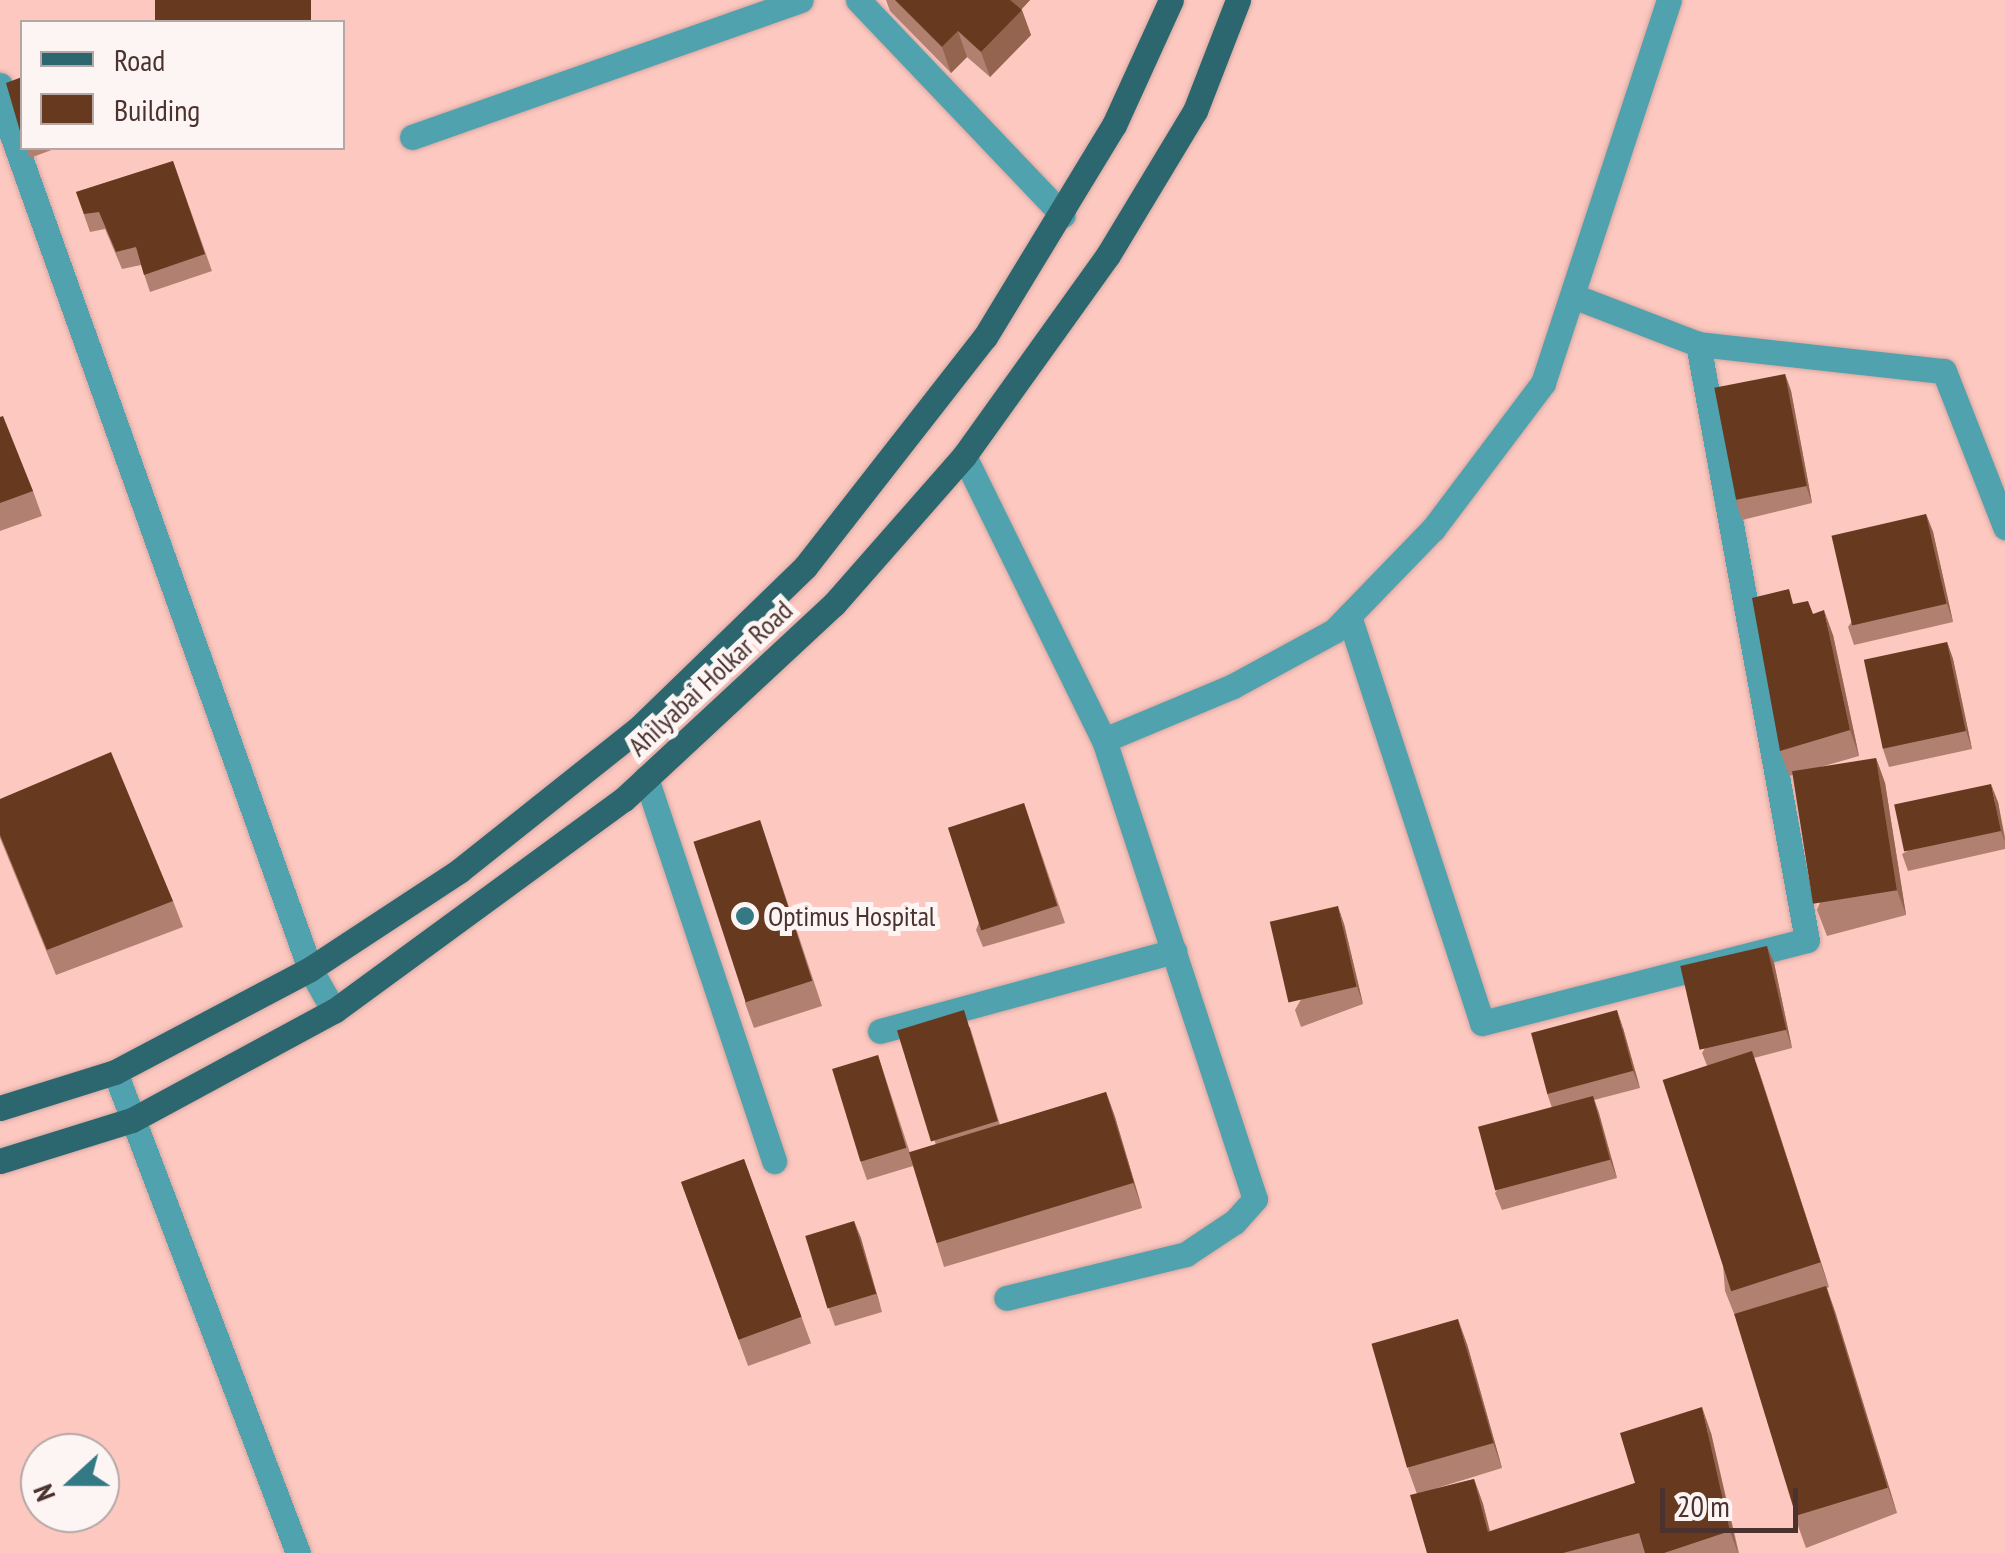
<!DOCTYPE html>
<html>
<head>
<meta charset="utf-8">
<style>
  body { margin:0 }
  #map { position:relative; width:2005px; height:1553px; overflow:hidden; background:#fcc8c0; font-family:"PT Sans Narrow",sans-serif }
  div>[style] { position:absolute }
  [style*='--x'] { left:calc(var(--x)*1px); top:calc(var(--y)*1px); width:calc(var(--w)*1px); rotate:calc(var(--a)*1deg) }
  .roads { filter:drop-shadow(0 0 2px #d5a7a0) drop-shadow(0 0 2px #d5a7a0) }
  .minor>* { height:25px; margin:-12.5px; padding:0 12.5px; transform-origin:12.5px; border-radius:12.5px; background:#4fa2ae }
  .major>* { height:25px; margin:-12.5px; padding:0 12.5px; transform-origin:12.5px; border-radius:12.5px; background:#2c676f }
  .wall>* { inset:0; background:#b28070; transform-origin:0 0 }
  .shaded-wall>* { inset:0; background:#94644f }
  .building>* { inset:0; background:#67391f; transform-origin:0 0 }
  .dots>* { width:28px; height:28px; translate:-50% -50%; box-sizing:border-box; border:5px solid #fcf5f4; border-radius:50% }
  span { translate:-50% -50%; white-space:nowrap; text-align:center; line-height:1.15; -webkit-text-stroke:10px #fcf5f4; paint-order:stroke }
  .street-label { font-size:28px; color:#4b322e }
  .poi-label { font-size:28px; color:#4b322e }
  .left { translate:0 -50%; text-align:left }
  .legend { position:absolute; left:20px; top:20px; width:325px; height:130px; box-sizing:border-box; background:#fcf5f4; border:2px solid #b5a7a5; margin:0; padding:12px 18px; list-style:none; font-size:30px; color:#4b322e }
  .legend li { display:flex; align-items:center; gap:20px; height:50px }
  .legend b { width:50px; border:2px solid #b5a7a5 }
  .north { position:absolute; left:20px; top:1433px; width:100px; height:100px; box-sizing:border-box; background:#fcf5f4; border:2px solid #b5a7a5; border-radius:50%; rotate:249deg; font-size:28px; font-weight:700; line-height:40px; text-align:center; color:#4b322e }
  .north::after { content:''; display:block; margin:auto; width:35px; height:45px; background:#337a85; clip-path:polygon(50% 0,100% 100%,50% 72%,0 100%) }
  .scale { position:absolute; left:1660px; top:1488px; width:138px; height:45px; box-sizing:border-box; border:5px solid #4b322e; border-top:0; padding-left:12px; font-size:30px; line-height:35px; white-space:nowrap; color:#4b322e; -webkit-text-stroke:8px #fcf5f4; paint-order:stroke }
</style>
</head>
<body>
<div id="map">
  <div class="roads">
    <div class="minor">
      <div style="--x:858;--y:0;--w:297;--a:46.4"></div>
      <div style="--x:0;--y:85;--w:48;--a:76.8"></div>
      <div style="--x:11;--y:132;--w:889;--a:70.34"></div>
      <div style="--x:310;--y:969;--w:48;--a:60.3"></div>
      <div style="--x:412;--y:137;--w:412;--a:-19.4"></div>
      <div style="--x:1573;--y:296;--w:134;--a:21"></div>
      <div style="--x:1698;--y:344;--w:247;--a:6.3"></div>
      <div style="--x:1944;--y:371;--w:168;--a:68.6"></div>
      <div style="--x:964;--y:456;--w:317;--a:63.8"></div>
      <div style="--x:1104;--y:740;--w:483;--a:71.8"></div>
      <div style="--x:1255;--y:1199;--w:31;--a:132"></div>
      <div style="--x:1234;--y:1222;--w:58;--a:146.3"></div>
      <div style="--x:1186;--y:1254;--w:185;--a:166.3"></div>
      <div style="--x:1349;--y:616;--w:428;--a:71.9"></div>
      <div style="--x:1482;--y:1023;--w:335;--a:-14.3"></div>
      <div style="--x:1807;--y:940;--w:606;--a:-100.36"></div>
      <div style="--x:1104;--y:740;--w:140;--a:-22.7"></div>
      <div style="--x:1233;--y:686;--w:115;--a:-28.6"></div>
      <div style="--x:1334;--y:631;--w:142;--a:-45.9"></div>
      <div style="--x:1433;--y:529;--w:183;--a:-53"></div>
      <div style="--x:1543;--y:383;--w:403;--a:-71.8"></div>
      <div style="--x:646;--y:778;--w:404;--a:71.5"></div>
      <div style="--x:880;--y:1031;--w:305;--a:-15.2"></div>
      <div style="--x:115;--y:1072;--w:515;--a:69.17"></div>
    </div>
    <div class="major">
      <div style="--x:0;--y:1108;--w:121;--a:-17.4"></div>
      <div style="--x:115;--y:1072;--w:221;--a:-27.8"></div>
      <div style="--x:310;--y:969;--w:178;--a:-33.3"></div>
      <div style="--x:459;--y:871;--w:233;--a:-38.5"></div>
      <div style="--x:641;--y:726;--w:228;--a:-44.1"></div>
      <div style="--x:805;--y:567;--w:292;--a:-52"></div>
      <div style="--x:985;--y:337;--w:248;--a:-58.7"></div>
      <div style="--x:1114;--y:125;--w:137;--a:-65.5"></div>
      <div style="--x:0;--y:1161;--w:138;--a:-17.3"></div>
      <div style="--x:132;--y:1120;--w:230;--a:-28.4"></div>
      <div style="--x:334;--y:1011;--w:359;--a:-36.2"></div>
      <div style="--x:624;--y:799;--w:287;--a:-42.9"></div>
      <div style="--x:834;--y:604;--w:197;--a:-48.7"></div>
      <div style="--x:964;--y:456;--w:247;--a:-54.4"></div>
      <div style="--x:1108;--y:255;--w:168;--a:-58.9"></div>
      <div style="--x:1195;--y:111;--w:119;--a:-68.8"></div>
    </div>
  </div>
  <div class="wall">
    <div style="clip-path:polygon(886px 0,1030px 0,1021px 9px,1031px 35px,990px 77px,967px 57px,951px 73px,890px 11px)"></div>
    <div style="clip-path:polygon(26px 148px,57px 148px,30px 158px)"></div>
    <div style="clip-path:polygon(173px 161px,212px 271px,150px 292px,141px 265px,122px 269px,105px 229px,90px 232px,76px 192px)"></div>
    <div style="clip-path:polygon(1785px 374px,1791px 391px,1812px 503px,1742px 520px,1736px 503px)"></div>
    <div style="clip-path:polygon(0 417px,33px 491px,42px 516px,0 531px)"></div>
    <div style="clip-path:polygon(1926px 514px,1933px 532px,1953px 622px,1854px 645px,1848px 627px)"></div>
    <div style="clip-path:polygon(1795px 604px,1813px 614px,1833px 635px,1859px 756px,1789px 776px,1780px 751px)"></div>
    <div style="clip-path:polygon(1947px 642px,1953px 659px,1972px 749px,1889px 767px,1883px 749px)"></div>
    <div style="clip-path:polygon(1876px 758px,1885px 783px,1906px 915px,1827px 936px,1817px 910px)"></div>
    <div style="clip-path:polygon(0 799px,173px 901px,183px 927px,56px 975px,0 838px)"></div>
    <div style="clip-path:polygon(1998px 802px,2005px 837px,2005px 849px,1908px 871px,1902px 854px)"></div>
    <div style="clip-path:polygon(1024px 803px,1065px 923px,983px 947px,976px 930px)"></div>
    <div style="clip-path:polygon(760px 820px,822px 1006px,754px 1028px,745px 1003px)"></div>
    <div style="clip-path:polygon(1344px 924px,1363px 1004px,1301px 1027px,1295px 1010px)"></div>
    <div style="clip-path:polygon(1767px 946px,1774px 963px,1792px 1048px,1754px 1058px,1829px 1287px,1827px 1288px,1897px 1513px,1806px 1548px,1797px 1523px,1770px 1306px,1735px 1316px,1725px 1291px,1708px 1068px,1702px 1053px)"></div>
    <div style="clip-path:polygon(970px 1027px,1000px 1125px,1106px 1092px,1115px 1117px,1142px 1208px,944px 1267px,913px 1166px,867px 1180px,861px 1163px,878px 1055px,910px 1153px,936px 1145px,897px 1031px)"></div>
    <div style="clip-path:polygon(1623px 1028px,1640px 1088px,1594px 1100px,1617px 1178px,1502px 1210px,1495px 1193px,1552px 1108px,1547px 1093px)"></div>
    <div style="left:744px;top:1159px;width:196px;height:67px;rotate:70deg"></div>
    <div style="clip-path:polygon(854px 1221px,882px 1312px,835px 1326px,829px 1309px)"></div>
    <div style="clip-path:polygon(1467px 1344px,1502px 1468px,1434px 1489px,1474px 1479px,1483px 1504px,1490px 1531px,1635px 1483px,1711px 1433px,1739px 1553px,1427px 1553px,1417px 1494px,1408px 1469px)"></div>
  </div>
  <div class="shaded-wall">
    <div style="clip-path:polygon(1005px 0,1030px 0,1012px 20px)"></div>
    <div style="clip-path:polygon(1022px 10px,1031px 35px,990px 77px,981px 52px)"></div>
    <div style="clip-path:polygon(958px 31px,967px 57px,951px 73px,942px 47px)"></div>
    <div style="clip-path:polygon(1785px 374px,1791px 391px,1812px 503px,1806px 486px)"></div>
    <div style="clip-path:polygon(1926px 514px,1933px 532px,1953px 622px,1947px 604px)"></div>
    <div style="clip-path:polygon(1824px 610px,1833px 635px,1859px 756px,1850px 730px)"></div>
    <div style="clip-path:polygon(1947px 642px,1953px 659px,1972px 749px,1966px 731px)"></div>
    <div style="clip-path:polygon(1876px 758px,1885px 783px,1906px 915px,1897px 890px)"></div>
    <div style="clip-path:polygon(1991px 784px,1998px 802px,2005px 842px,2001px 831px)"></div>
    <div style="clip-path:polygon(1338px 906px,1344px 924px,1363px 1004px,1357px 987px)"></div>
    <div style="clip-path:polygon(1767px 946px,1774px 963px,1792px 1048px,1786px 1030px)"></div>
    <div style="clip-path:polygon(1617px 1010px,1623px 1028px,1640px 1088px,1633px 1071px)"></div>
    <div style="clip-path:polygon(1752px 1051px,1761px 1077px,1829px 1287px,1820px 1262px)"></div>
    <div style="clip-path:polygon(1106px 1092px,1115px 1117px,1142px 1208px,1133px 1183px)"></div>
    <div style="clip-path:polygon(1593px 1096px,1599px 1113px,1617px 1178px,1610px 1160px)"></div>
    <div style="clip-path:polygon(854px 1221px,861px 1238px,882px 1312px,876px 1294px)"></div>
    <div style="clip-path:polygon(1826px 1286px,1835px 1311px,1897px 1513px,1888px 1488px)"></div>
    <div style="clip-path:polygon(1458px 1319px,1467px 1344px,1502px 1468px,1493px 1443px)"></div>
    <div style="clip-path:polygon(1702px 1407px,1711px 1433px,1738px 1553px,1730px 1531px)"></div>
    <div style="clip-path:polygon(1474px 1479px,1483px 1504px,1495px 1553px,1488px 1532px)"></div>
  </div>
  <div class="building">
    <div style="left:155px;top:0;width:156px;height:23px"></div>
    <div style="clip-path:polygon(895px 0,1010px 0,1022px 10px,981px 52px,958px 31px,942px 47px)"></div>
    <div style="clip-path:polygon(22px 77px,22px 138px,6px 83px)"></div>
    <div style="clip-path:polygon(173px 161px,205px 254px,144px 275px,136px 247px,116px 252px,99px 212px,84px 214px,76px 192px)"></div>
    <div style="left:1785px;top:374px;width:114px;height:72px;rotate:79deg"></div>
    <div style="clip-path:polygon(3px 416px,33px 491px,0 503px,0 417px)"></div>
    <div style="left:1926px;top:514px;width:92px;height:97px;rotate:77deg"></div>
    <div style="clip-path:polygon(1789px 589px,1793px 604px,1808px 601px,1813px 614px,1824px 610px,1850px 730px,1780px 751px,1752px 598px)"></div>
    <div style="left:1947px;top:642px;width:91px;height:85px;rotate:78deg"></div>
    <div style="clip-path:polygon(111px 752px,173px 901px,47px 950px,0 835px,0 799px)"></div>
    <div style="left:1876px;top:758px;width:134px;height:85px;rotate:81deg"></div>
    <div style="left:1991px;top:784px;width:48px;height:99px;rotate:78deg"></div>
    <div style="left:1024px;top:803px;width:108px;height:80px;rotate:72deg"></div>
    <div style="left:760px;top:820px;width:169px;height:70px;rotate:72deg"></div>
    <div style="left:1338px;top:906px;width:83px;height:70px;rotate:77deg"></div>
    <div style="left:1767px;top:946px;width:86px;height:89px;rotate:77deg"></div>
    <div style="left:964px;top:1010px;width:116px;height:70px;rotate:73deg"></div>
    <div style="left:1617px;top:1010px;width:63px;height:89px;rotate:75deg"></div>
    <div style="left:1752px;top:1051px;width:222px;height:94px;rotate:72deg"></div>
    <div style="left:878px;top:1055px;width:97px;height:48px;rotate:73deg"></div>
    <div style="left:1106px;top:1092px;width:95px;height:206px;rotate:73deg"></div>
    <div style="left:1593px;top:1096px;width:66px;height:119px;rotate:75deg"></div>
    <div style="left:744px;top:1159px;width:168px;height:67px;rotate:70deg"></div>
    <div style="left:854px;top:1221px;width:76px;height:51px;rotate:73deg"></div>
    <div style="left:1826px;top:1286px;width:211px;height:96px;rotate:73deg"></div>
    <div style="left:1458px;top:1319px;width:129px;height:90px;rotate:74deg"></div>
    <div style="clip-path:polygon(1702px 1407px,1730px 1531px,1664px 1553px,1645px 1553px,1639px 1533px,1563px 1553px,1427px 1553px,1410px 1495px,1474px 1479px,1488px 1532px,1635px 1483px,1620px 1433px)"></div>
  </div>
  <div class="dots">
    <div style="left:745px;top:916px;background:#337a85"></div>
  </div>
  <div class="street-label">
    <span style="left:710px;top:678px;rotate:-43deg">Ahilyabai Holkar Road</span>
  </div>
  <div class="poi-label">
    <span class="left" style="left:768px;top:916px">Optimus Hospital</span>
  </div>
  <ul class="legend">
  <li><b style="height:12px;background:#2c676f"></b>Road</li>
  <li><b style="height:28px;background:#67391f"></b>Building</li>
  </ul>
  <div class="north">N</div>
  <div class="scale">20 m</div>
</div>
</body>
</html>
